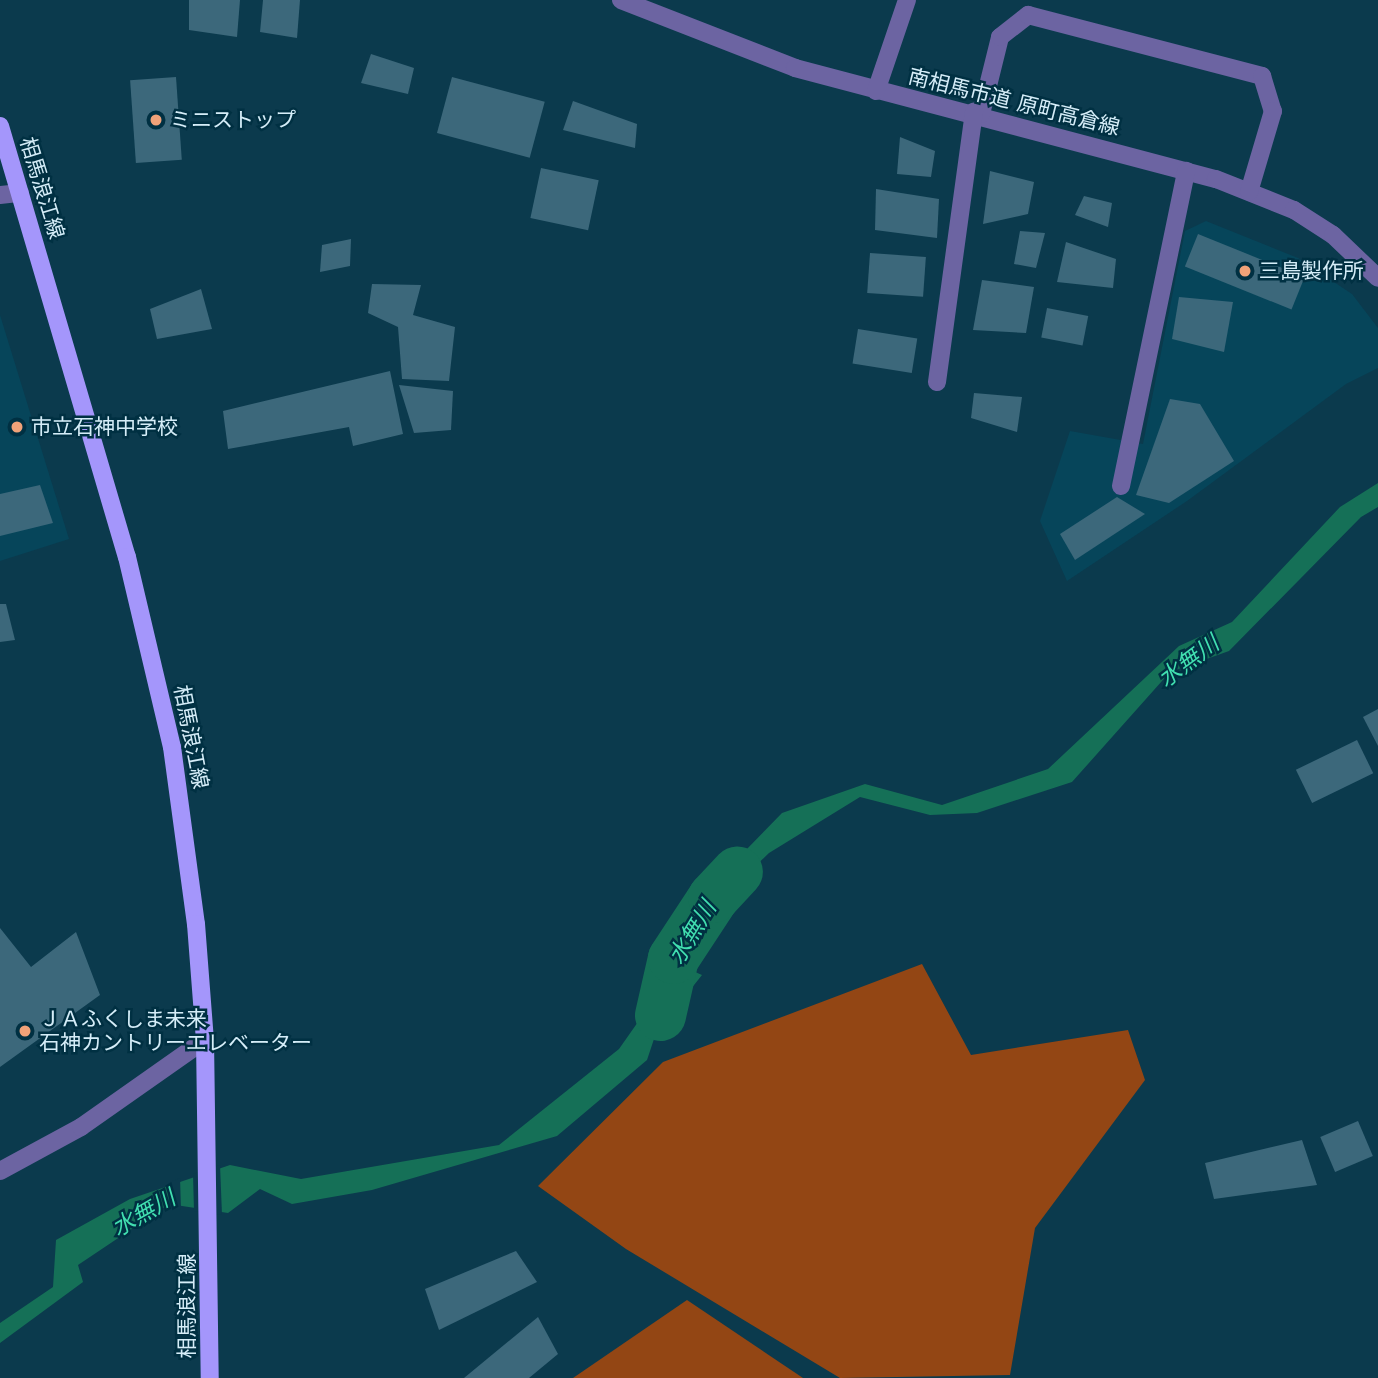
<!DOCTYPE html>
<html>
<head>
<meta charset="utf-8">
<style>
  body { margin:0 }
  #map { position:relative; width:1378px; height:1378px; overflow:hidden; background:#0b3a4d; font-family:"Work Sans","Noto Sans JP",sans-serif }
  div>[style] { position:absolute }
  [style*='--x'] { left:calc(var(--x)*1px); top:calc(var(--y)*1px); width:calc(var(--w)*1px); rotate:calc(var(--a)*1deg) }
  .built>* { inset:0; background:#06455a }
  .green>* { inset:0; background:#934614 }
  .water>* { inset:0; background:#157057 }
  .pier>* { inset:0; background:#0b3a4d }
  .river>* { height:51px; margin:-25.5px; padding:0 25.5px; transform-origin:25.5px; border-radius:25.5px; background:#157057 }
  .building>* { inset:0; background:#3c687b; transform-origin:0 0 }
  .minor>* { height:18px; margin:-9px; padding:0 9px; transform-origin:9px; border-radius:9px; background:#6c64a2 }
  .major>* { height:18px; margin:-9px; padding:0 9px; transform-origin:9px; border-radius:9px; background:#a496fb }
  .dots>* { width:19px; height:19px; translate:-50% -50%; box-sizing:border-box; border:4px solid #003042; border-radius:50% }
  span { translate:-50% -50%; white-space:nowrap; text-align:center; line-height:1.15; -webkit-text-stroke:5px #003042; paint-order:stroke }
  .street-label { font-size:21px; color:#d5edf8 }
  .poi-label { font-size:21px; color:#d5edf8 }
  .left { translate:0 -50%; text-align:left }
  .water-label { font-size:23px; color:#41dfb0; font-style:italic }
</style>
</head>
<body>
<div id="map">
  <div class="built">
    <div style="clip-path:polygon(1206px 221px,1298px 258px,1352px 294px,1378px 328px,1378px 368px,1346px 384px,1187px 501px,1067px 581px,1040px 521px,1070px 431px,1143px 444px,1185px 231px)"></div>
    <div style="clip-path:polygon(0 315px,69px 539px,0 561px)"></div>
  </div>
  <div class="green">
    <div style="clip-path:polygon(922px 964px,971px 1055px,1128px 1030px,1145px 1080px,1035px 1228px,1010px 1375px,840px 1378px,626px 1249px,538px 1186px,663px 1062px)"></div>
    <div style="clip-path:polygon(687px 1300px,803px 1378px,573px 1378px)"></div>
  </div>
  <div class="water">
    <div style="clip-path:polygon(1378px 483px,1378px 507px,1361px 517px,1229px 651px,1170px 672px,1072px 782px,977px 813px,930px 815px,860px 797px,769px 853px,681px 938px,675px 963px,702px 975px,656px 1033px,647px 1060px,557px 1136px,372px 1190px,292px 1204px,260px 1189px,228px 1213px,169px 1204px,78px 1265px,83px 1282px,0 1343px,0 1323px,53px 1287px,56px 1240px,130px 1199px,230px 1165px,301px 1179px,499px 1145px,619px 1049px,659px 992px,666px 932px,782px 813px,865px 784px,942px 805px,1048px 769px,1179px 646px,1232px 622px,1340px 507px)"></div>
  </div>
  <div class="pier">
    <div style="clip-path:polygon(220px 1165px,222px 1215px,194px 1211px,193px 1174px)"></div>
    <div style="clip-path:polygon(180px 1178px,181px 1210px,169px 1208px,168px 1183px)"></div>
  </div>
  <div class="river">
    <div style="--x:660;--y:1015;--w:58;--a:-77.2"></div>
    <div style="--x:673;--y:958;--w:73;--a:-56.7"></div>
    <div style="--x:713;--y:897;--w:35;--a:-47"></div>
  </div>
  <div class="building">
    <div style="clip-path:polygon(189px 0,240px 0,237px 37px,189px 30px)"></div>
    <div style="clip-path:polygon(263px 0,300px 0,297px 38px,260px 32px)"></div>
    <div style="clip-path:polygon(371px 54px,414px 68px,408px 94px,361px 83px)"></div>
    <div style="left:176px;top:77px;width:83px;height:46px;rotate:86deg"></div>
    <div style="left:452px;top:77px;width:96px;height:58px;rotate:15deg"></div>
    <div style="clip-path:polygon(573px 101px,637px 124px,635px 148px,563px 130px)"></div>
    <div style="clip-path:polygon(900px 137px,935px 151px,931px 177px,897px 174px)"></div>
    <div style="left:541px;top:168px;width:59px;height:51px;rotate:12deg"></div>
    <div style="clip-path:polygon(990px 171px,1034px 182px,1028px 214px,983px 224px)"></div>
    <div style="clip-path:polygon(876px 189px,939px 199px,937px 238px,875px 230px)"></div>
    <div style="clip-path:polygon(1084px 196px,1112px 203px,1108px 227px,1075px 215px)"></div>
    <div style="clip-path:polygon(1020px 231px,1045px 233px,1036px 268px,1014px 264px)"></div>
    <div style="left:1198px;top:234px;width:115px;height:35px;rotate:22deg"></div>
    <div style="clip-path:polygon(351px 239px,350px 266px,320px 272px,322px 245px)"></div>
    <div style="clip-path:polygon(1066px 242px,1116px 259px,1113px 288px,1057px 282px)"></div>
    <div style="left:870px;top:253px;width:56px;height:40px;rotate:4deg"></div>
    <div style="clip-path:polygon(982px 280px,1034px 287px,1026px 333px,973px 330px)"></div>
    <div style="clip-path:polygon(372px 284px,421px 285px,413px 315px,455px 327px,449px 381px,402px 379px,398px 327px,368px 313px)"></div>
    <div style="clip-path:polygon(201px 289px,212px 329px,157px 339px,150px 309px)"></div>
    <div style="clip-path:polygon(1179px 297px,1233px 302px,1224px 352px,1172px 339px)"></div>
    <div style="left:1047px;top:308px;width:42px;height:30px;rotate:11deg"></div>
    <div style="left:858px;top:329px;width:60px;height:35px;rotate:9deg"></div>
    <div style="clip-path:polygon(390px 371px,403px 434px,353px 446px,349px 427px,228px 449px,223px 411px)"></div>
    <div style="clip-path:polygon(399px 385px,453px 391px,451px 430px,414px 433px)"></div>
    <div style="clip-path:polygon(974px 393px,1022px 397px,1017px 432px,971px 418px)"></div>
    <div style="clip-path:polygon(1170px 399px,1200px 404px,1234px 461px,1169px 503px,1136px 495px)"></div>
    <div style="clip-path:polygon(40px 485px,53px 523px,0 536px,0 494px)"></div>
    <div style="clip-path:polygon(1117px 497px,1145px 514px,1075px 560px,1060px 534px)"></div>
    <div style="clip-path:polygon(0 604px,6px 604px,15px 640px,0 642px)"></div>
    <div style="clip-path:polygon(1378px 709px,1378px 746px,1363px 717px)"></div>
    <div style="left:1357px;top:740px;width:37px;height:68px;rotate:64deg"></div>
    <div style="clip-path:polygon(0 928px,31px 967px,76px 932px,100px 995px,0 1067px)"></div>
    <div style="left:1358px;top:1121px;width:38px;height:41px;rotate:67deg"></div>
    <div style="clip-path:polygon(1302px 1140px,1317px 1185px,1214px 1199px,1205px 1163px)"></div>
    <div style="clip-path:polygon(516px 1251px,537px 1282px,439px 1330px,425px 1289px)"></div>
    <div style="clip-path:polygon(538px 1317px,558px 1354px,529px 1378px,464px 1378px)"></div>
  </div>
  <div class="minor">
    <div style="--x:621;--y:0;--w:187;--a:21.3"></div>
    <div style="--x:795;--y:68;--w:435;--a:14.8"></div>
    <div style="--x:1216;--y:179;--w:84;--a:21.7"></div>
    <div style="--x:1294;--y:210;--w:46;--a:32.7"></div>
    <div style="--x:1333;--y:235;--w:62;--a:43.7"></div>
    <div style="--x:876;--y:91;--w:96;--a:-71.2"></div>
    <div style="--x:981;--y:114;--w:79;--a:-76.1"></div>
    <div style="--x:1000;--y:37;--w:36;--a:-38"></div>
    <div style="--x:1028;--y:15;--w:242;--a:14.6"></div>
    <div style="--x:1262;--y:76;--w:37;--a:73"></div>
    <div style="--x:1273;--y:111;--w:84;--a:106.5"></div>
    <div style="--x:0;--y:195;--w:20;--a:-6"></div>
    <div style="--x:937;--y:382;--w:273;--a:-82.2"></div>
    <div style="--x:1121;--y:486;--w:322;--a:-78.3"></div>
    <div style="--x:0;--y:1171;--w:92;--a:-28.5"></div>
    <div style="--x:81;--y:1127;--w:151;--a:-35.1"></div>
  </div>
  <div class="major">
    <div style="--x:0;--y:126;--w:449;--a:73.6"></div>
    <div style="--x:127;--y:557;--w:195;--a:76.7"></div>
    <div style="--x:172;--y:747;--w:179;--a:82.3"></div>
    <div style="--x:196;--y:924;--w:116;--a:85.6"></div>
    <div style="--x:205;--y:1040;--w:338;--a:89.2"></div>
  </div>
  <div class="dots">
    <div style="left:156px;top:120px;background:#f0a279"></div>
    <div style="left:1245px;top:271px;background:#f0a279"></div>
    <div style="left:17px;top:427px;background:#f0a279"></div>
    <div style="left:25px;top:1031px;background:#f0a279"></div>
  </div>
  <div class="street-label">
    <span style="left:1014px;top:102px;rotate:14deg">南相馬市道 原町高倉線</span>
    <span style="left:42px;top:188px;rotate:73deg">相馬浪江線</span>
    <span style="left:191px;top:737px;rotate:79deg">相馬浪江線</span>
    <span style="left:187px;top:1306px;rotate:-90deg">相馬浪江線</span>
  </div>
  <div class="poi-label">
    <span class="left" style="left:170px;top:120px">ミニストップ</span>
    <span class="left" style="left:1259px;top:271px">三島製作所</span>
    <span class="left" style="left:31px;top:427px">市立石神中学校</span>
    <span class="left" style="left:39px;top:1031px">ＪＡふくしま未来<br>石神カントリーエレベーター</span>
  </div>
  <div class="water-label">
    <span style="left:1189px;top:662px;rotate:-37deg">水無川</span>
    <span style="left:693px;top:933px;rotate:-59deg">水無川</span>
    <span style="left:144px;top:1214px;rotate:-30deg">水無川</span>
  </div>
</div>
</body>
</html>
